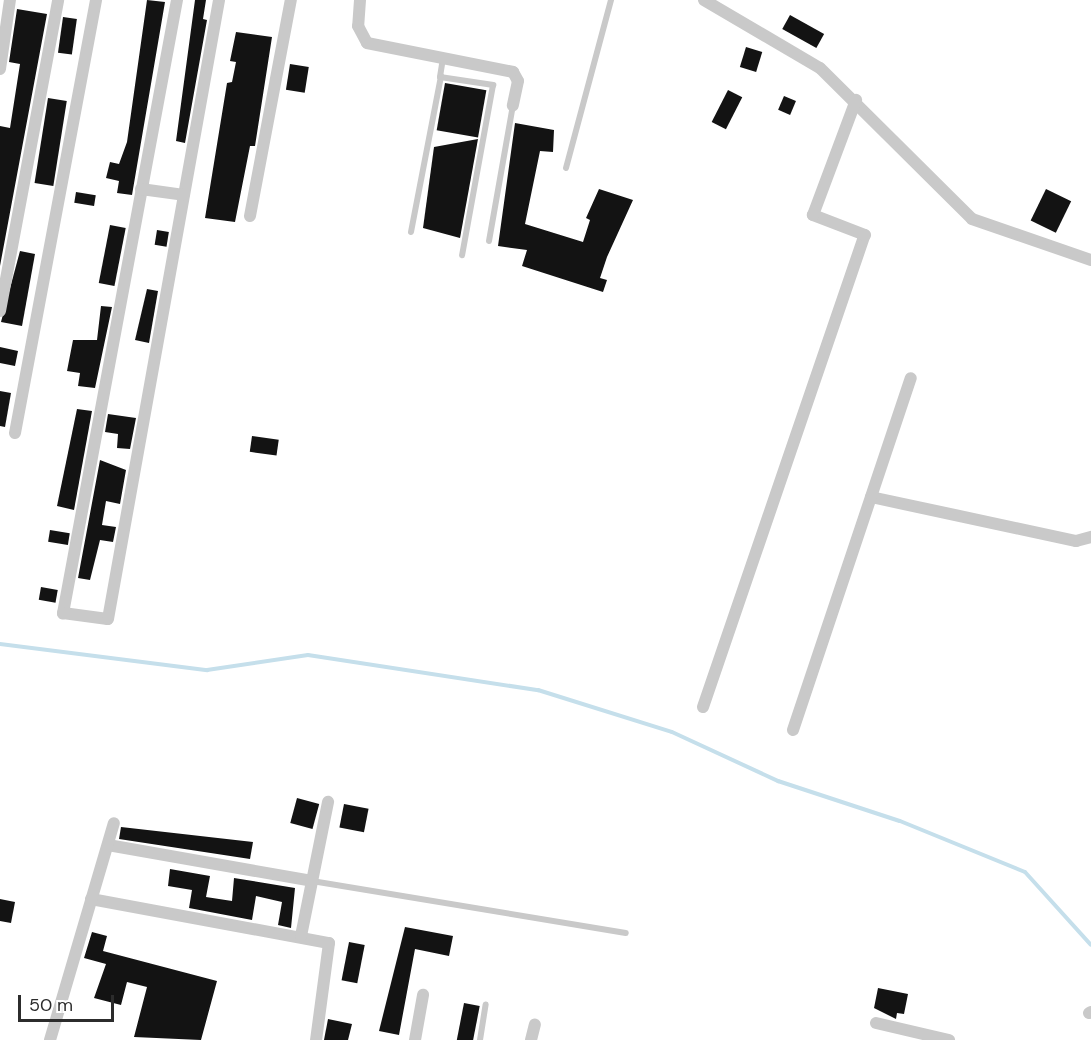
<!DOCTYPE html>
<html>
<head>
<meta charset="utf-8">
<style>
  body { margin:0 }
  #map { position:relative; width:1091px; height:1040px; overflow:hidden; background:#fff; font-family:"DM Sans",sans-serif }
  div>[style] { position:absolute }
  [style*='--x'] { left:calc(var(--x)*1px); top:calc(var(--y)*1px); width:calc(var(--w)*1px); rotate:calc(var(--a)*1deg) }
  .stream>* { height:4px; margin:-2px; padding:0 2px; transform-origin:2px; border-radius:2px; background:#c5dfeb }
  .building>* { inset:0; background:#131313; transform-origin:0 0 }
  .lane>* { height:6px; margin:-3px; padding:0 3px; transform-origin:3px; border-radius:3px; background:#c9c9c9 }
  .street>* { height:12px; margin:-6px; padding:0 6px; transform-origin:6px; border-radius:6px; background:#c9c9c9 }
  span { translate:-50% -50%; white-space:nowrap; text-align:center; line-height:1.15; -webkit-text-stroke:6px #fff; paint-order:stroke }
  .scale { position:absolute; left:18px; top:995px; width:96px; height:27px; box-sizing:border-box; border:3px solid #2c2c2c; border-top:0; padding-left:8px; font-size:18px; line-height:21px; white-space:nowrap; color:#2c2c2c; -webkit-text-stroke:4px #fff; paint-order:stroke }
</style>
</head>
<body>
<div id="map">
  <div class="stream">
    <div style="--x:0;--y:644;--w:209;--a:7.2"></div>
    <div style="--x:207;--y:670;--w:102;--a:-8.4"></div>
    <div style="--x:308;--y:655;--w:233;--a:8.7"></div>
    <div style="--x:538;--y:690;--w:140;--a:17.4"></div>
    <div style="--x:672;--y:732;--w:117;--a:24.8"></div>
    <div style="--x:778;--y:781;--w:128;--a:18.2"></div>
    <div style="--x:900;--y:821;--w:135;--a:22.2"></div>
    <div style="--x:1025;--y:872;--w:98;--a:47.9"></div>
  </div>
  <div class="building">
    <div style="clip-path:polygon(147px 0,165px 2px,132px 195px,117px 193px,119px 181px,106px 178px,110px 162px,119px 164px,127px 142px)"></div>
    <div style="clip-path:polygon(195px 0,206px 0,203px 19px,207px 20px,185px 143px,176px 141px)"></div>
    <div style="clip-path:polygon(17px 9px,47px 14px,0 266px,0 126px,10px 128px,20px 64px,9px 62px)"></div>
    <div style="left:790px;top:15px;width:39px;height:16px;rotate:29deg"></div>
    <div style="left:63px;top:17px;width:14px;height:36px;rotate:8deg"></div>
    <div style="clip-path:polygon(236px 32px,272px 37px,255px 146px,250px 146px,235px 222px,205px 218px,227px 83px,232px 82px,236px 62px,230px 61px)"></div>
    <div style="left:746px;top:47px;width:17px;height:21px;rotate:17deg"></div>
    <div style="left:290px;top:64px;width:19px;height:26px;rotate:9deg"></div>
    <div style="left:445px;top:83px;width:42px;height:48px;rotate:10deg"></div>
    <div style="left:728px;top:90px;width:16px;height:36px;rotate:27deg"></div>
    <div style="left:784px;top:96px;width:13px;height:15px;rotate:23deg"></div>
    <div style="left:48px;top:98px;width:19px;height:86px;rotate:9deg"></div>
    <div style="clip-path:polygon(515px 123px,554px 130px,553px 152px,540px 151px,525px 224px,583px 242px,590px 220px,586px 218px,599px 189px,633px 200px,607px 257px,600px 278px,607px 280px,603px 292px,522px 266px,527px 250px,498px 246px)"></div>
    <div style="clip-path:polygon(478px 139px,460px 238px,423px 228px,434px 147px)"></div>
    <div style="left:1046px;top:189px;width:28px;height:35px;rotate:26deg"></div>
    <div style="left:76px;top:192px;width:20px;height:11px;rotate:9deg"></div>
    <div style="left:110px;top:225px;width:16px;height:59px;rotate:11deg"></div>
    <div style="left:157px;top:230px;width:12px;height:15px;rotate:9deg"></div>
    <div style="clip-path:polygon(20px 251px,35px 254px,22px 326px,1px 322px)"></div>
    <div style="clip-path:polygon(147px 289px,158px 291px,149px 343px,135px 340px)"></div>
    <div style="clip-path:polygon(101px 306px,112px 307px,95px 388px,78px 386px,80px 373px,67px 371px,73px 340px,97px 340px)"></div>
    <div style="clip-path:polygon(0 347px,18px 351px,15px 366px,0 363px)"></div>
    <div style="clip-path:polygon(0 391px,11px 393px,5px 427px,0 426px)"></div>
    <div style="clip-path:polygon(77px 409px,92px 411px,74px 510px,57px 506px)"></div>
    <div style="clip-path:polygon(108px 414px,136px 418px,130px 449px,117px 448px,118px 434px,105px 432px)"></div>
    <div style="left:252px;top:436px;width:27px;height:16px;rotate:8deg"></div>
    <div style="clip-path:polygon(100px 460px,126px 470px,120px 504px,106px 501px,102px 525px,116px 527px,113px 542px,100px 540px,90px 580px,78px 578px)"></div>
    <div style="left:50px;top:530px;width:20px;height:12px;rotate:9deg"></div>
    <div style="left:41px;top:587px;width:17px;height:13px;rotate:10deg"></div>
    <div style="left:297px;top:798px;width:23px;height:26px;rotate:15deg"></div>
    <div style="left:344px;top:804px;width:25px;height:24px;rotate:11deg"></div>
    <div style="clip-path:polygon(121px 827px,253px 842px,250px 859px,119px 839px)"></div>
    <div style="clip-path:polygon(170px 869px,210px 876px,206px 897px,232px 901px,234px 878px,295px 888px,291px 928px,278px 925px,282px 902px,256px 896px,252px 920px,189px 908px,192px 890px,168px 886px)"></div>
    <div style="clip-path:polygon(0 899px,15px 902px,11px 923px,0 921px)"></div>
    <div style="clip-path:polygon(405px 927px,453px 936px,449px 956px,415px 949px,399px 1035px,379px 1031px)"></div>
    <div style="clip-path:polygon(92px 932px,107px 936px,103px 951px,217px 981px,201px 1040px,134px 1037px,147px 987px,127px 982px,121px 1005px,94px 998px,106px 964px,84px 958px)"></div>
    <div style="left:349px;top:942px;width:16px;height:39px;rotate:11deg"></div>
    <div style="clip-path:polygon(878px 988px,908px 994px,904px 1014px,897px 1013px,896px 1019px,874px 1008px)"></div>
    <div style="left:464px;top:1003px;width:16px;height:38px;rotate:11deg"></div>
    <div style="clip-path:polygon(328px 1019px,352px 1024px,348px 1040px,324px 1040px)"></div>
  </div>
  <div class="lane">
    <div style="--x:443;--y:58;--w:19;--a:99"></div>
    <div style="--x:440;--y:77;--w:54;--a:8.6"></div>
    <div style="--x:493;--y:85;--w:173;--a:100.3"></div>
    <div style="--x:566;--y:168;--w:174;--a:-75"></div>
    <div style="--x:411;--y:232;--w:159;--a:-79.1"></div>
    <div style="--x:489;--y:241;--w:138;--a:-80"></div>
    <div style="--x:312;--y:881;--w:318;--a:9.4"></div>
    <div style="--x:480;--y:1040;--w:36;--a:-81"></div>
  </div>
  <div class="street">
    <div style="--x:177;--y:0;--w:624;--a:100.53"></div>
    <div style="--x:63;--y:613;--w:45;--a:7.6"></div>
    <div style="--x:108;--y:619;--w:629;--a:-79.83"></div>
    <div style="--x:360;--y:0;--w:26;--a:94"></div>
    <div style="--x:358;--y:26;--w:19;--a:62"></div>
    <div style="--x:367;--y:43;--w:149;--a:11.2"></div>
    <div style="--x:513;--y:72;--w:10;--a:61"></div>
    <div style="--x:518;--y:81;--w:25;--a:102"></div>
    <div style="--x:704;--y:0;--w:134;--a:30.4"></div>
    <div style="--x:820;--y:68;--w:214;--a:44.8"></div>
    <div style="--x:972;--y:219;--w:126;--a:19"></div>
    <div style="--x:0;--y:69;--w:70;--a:-81.8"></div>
    <div style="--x:141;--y:189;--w:43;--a:7.9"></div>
    <div style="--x:250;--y:216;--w:220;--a:-79.3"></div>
    <div style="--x:0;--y:311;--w:316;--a:-79.4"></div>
    <div style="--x:15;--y:433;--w:441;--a:-79.4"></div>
    <div style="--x:871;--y:497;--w:210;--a:12.1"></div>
    <div style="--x:1076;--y:541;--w:16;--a:-15"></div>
    <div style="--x:703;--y:707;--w:499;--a:-71.1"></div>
    <div style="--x:865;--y:235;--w:56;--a:-159"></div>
    <div style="--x:813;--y:215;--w:123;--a:-69.5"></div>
    <div style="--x:793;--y:730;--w:371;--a:-71.5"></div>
    <div style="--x:108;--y:845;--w:207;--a:10"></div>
    <div style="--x:91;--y:899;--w:242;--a:10.5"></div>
    <div style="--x:329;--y:943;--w:98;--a:97.6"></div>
    <div style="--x:301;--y:936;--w:137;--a:-78.6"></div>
    <div style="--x:1089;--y:1013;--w:2;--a:-27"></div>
    <div style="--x:876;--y:1023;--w:75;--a:13.1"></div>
    <div style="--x:50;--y:1040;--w:226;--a:-73.6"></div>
    <div style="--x:415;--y:1040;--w:46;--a:-79.9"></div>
    <div style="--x:531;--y:1040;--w:16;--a:-76"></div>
  </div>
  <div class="scale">50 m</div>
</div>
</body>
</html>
